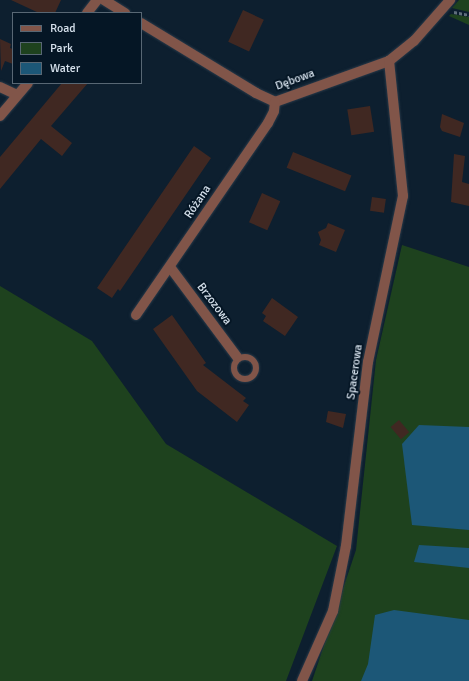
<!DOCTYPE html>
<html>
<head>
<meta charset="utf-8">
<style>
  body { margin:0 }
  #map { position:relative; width:469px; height:681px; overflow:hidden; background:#0d1f2f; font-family:Signika,sans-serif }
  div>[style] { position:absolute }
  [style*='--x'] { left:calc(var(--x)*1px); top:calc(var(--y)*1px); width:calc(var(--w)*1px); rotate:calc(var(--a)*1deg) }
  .green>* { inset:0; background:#1e421e }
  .water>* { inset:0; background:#1c5777 }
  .building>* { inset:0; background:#402822; transform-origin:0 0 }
  .path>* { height:2.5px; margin-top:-1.25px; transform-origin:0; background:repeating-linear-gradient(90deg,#5f6e7c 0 3px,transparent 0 5px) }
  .roads { filter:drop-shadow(0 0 1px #293a49) drop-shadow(0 0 1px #293a49) }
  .lane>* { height:6px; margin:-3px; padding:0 3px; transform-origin:3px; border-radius:3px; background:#815549 }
  .lane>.ring { margin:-3px; padding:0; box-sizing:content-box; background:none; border:6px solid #815549; border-radius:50% }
  .street>* { height:10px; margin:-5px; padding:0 5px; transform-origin:5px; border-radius:5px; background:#815549 }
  span { translate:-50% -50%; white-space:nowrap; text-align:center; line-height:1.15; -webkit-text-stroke:4px #051625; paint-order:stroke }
  .street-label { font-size:12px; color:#d5e0eb }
  .legend { position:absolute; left:12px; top:12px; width:130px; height:72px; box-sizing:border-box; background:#051625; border:1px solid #586774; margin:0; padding:5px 7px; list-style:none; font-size:12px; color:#d5e0eb }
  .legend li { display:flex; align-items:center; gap:8px; height:20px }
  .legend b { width:20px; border:1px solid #586774 }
</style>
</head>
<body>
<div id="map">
  <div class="green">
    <div style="clip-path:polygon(459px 0,469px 0,469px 12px,452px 8px)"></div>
    <div style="clip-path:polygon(451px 14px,469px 17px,469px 25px,449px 16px)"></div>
    <div style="clip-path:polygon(402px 245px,469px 267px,469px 681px,312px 681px,356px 550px,376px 360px)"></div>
    <div style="clip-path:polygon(0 286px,92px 341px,166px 444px,337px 546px,286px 681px,0 681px)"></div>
  </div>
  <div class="water">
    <div style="clip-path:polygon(419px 425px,469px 427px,469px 530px,412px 525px,402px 444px)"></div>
    <div style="clip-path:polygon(419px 545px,469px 548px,469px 568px,414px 562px)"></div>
    <div style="clip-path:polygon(394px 610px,469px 620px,469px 681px,361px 681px,368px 664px,375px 615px)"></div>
  </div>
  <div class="building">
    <div style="clip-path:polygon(11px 0,61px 0,55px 13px,39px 13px)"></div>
    <div style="left:243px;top:10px;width:23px;height:35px;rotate:25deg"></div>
    <div style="clip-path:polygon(0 39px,11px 44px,10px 48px,13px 49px,13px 64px,5px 61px,1px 71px)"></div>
    <div style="clip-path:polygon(62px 83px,88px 83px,51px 126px,72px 143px,62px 156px,41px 139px,0 189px,0 157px)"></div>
    <div style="left:370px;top:106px;width:26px;height:23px;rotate:81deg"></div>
    <div style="clip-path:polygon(442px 114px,464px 123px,460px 137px,442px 131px,440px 127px)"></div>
    <div style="clip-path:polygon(194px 146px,211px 158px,120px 291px,118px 289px,112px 298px,97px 288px)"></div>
    <div style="left:293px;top:152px;width:63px;height:17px;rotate:22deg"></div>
    <div style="clip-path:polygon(454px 154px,465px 156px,462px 182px,469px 184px,469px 206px,451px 202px)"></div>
    <div style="left:262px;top:193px;width:20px;height:32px;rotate:24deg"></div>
    <div style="left:372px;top:197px;width:14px;height:14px;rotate:8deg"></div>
    <div style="clip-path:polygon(328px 223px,345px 230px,336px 252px,319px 245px,321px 240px,318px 232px,326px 228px)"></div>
    <div style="clip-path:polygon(272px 298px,298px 317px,285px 336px,263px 321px,266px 316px,262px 313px)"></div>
    <div style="clip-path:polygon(172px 315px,206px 363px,203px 365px,246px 398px,243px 401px,249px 405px,237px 422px,197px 391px,153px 329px)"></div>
    <div style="clip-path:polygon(328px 411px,346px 414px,343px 428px,326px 422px)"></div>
    <div style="left:399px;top:420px;width:16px;height:11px;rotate:50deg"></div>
  </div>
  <div class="path">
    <div style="--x:454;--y:12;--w:15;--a:11"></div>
  </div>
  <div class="roads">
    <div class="lane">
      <div class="ring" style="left:234px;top:357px;width:16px;height:16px"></div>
    </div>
    <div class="street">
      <div style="--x:104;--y:0;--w:25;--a:32"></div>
      <div style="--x:87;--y:13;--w:16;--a:-52"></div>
      <div style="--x:141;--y:23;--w:135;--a:31.3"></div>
      <div style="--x:256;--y:93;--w:21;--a:25"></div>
      <div style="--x:275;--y:102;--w:121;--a:-19.8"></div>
      <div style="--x:389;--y:61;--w:32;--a:-39"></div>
      <div style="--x:414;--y:41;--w:55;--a:-48.7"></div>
      <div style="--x:0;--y:87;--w:19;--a:25"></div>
      <div style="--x:0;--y:116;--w:43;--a:-49.7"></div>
      <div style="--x:170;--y:267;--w:112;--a:53.3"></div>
      <div style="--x:136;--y:315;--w:233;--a:-55.5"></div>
      <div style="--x:268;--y:123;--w:13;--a:-63"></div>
      <div style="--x:274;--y:111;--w:9;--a:-84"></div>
      <div style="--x:302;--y:681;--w:77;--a:-66.1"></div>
      <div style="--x:333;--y:611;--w:66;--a:-78.7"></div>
      <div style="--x:346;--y:546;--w:185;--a:-83.2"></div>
      <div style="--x:368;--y:362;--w:170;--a:-78.1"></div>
      <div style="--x:403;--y:196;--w:136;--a:-95.9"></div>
    </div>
  </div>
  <div class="street-label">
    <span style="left:295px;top:80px;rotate:-20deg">Dębowa</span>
    <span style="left:198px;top:202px;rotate:-56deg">Różana</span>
    <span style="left:214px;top:304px;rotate:53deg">Brzozowa</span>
    <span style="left:355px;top:372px;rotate:-82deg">Spacerowa</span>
  </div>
  <ul class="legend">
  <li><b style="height:5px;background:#815549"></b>Road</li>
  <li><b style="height:11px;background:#1e421e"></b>Park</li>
  <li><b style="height:11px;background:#1c5777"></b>Water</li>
  </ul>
</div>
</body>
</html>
